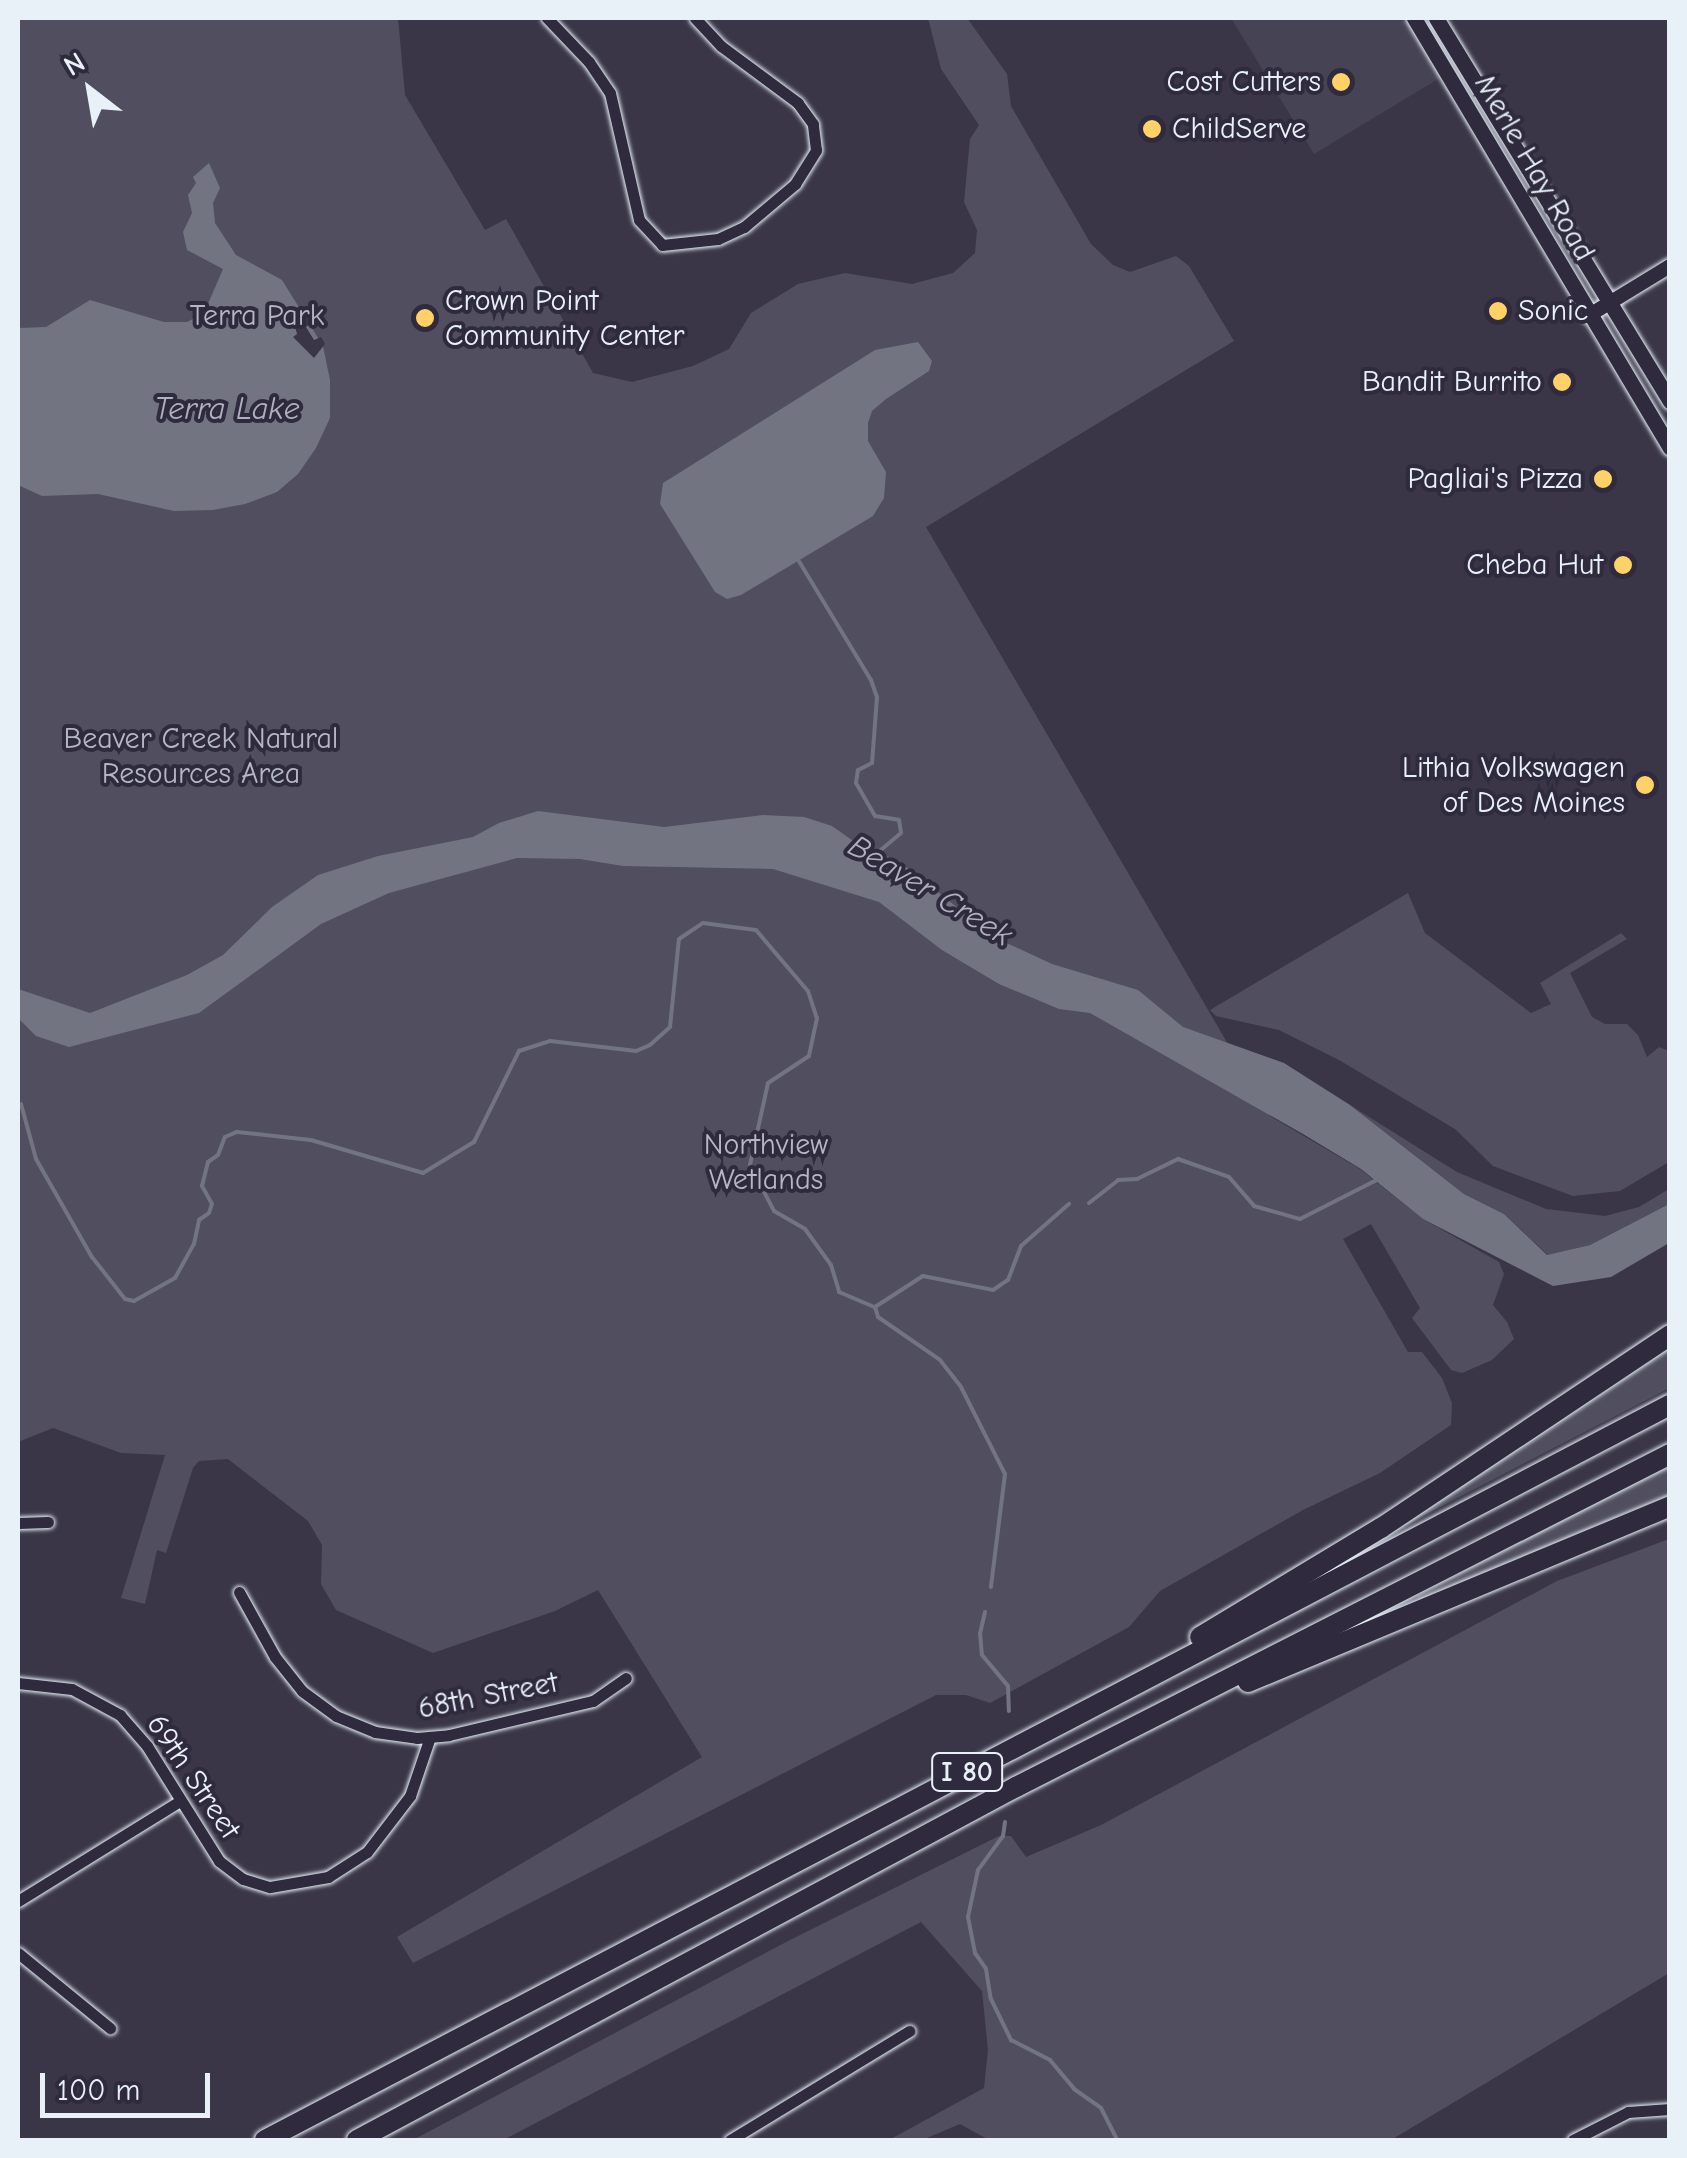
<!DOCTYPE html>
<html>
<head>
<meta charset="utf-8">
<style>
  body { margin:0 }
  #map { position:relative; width:1687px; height:2158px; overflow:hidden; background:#3a3648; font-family:"Comic Neue",sans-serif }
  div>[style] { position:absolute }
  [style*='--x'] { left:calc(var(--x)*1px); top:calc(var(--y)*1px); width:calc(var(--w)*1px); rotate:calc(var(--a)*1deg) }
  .built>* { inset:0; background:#464354 }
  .green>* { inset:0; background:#504e5f }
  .water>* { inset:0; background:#737482 }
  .pier>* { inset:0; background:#3a3648 }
  .stream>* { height:4px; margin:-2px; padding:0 2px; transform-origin:2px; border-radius:2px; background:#737482 }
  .roads { filter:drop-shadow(0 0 2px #e8f1f8) drop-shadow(0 0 2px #e8f1f8) }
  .minor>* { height:11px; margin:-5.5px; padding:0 5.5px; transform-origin:5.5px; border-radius:5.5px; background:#2f2a3d }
  .tertiary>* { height:14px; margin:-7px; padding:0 7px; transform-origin:7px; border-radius:7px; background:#2f2a3d }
  .secondary>* { height:15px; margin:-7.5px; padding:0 7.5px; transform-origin:7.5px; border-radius:7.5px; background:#2f2a3d }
  .motorway>* { height:20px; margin:-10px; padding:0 10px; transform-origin:10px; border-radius:10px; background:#2f2a3d }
  .dots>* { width:28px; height:28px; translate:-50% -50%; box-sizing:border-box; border:5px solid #2f2a3d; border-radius:50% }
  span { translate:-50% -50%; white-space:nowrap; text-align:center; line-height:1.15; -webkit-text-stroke:8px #2f2a3d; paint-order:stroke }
  .shield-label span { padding:2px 8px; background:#2f2a3d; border:2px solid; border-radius:8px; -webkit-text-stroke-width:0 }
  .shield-label { font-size:28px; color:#e8f1f8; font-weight:700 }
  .poi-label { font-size:30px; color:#e8f1f8 }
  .right { translate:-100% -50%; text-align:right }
  .left { translate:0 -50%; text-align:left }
  .street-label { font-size:30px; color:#e8f1f8 }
  .park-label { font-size:30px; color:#b3b8c2 }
  .water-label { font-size:32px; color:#aeb2bd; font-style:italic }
  .frame { position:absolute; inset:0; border:20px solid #e8f1f8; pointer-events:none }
  .north { position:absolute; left:40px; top:40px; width:100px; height:100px; -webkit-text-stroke:8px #2f2a3d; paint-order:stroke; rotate:329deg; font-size:28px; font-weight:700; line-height:40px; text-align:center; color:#e8f1f8 }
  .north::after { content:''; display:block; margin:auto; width:35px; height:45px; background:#e8f1f8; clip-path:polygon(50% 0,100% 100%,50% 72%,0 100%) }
  .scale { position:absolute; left:40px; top:2073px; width:170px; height:45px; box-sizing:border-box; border:5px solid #e8f1f8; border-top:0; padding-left:12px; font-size:30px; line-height:35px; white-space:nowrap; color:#e8f1f8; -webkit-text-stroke:8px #2f2a3d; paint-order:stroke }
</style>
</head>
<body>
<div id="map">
  <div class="built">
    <div style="clip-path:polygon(1231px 18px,1414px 18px,1448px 73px,1314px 154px)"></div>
  </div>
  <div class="green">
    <div style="clip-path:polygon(18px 18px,398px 18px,405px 95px,485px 230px,506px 219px,593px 373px,632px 382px,693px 366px,729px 349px,751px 313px,798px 284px,845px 273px,912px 284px,953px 273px,975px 253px,977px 230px,964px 202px,970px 139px,979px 125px,941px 69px,928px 18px,967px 18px,1007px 74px,1011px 106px,1091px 244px,1113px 265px,1130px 272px,1176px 256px,1189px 266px,1234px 341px,926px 527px,1270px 1116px,1360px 1169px,1423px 1219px,1499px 1262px,1504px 1274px,1493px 1305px,1507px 1322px,1514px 1339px,1492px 1360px,1462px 1373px,1451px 1370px,1412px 1318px,1420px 1308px,1371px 1224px,1343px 1239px,1408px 1352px,1422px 1352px,1442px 1378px,1452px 1403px,1451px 1425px,1380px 1473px,1303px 1510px,1160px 1591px,1129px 1627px,990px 1703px,966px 1695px,936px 1695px,413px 1963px,397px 1937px,702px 1757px,598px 1590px,555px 1611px,433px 1653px,336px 1610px,321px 1584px,322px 1545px,308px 1521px,228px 1459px,199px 1461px,193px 1468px,166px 1553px,157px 1550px,145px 1604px,121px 1598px,165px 1455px,121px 1453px,53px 1428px,18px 1442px)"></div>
    <div style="clip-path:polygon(1408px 893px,1425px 933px,1531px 1013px,1551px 1004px,1540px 983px,1621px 933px,1627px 939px,1570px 973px,1592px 1017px,1605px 1024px,1627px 1024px,1638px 1035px,1647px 1057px,1659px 1047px,1669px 1051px,1669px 1162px,1620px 1191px,1573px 1196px,1493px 1166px,1455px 1129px,1339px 1060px,1279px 1030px,1216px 1016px,1210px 1010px)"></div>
    <div style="clip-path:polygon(1350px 1105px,1457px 1172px,1546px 1209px,1605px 1216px,1639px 1207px,1669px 1189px,1669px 1204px,1590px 1245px,1548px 1255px,1504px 1214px,1464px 1194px)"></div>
    <div style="clip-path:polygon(1669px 1348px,1669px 1388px,1390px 1533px)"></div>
    <div style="clip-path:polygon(1669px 1464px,1669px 1495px,1419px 1600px,1417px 1596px)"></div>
    <div style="clip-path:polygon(1669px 1539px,1669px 1973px,1391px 2140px,989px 2140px,960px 2124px,922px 2140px,889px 2140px,984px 2088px,988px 2050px,982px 1991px,921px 1922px,503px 2140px,413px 2140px,790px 1940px,999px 1836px,1011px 1836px,1026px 1857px,1101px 1825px,1557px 1581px)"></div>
  </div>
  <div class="water">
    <div style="clip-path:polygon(209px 163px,220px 188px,213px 203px,215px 223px,236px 255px,282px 280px,323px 346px,330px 380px,330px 418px,316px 448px,298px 474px,277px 492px,245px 504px,213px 510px,174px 511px,98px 494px,42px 496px,18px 485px,18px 328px,46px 327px,90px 300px,164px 322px,187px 322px,204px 313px,223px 269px,187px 250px,183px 232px,192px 213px,188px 195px,196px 183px,193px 177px)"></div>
    <div style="clip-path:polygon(918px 342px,932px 361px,929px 371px,886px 399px,872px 411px,868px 423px,868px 441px,886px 472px,884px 498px,873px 516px,741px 595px,727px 599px,715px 592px,660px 504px,663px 483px,875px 350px)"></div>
    <div style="clip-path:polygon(538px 811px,664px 827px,763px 815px,804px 817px,832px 826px,866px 850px,896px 859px,996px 938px,1052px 964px,1138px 990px,1183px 1027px,1284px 1063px,1350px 1105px,1464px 1194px,1504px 1214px,1547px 1255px,1590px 1245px,1669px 1204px,1669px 1243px,1611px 1277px,1553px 1286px,1423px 1219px,1361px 1169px,1303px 1134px,1090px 1013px,1059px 1009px,999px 984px,942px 950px,879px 902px,773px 869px,623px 866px,580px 859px,517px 858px,389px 893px,321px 924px,199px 1013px,69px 1047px,36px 1036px,18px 1018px,18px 989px,90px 1013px,187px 975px,223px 955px,272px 907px,318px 875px,378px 856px,473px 837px,499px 823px)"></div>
  </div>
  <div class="pier">
    <div style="clip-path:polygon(298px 312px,302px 319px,309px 315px,313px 322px,306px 327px,314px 340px,321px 337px,325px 344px,314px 358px,293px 337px,297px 334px,292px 315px)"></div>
  </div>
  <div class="stream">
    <div style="--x:797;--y:558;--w:143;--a:58.8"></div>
    <div style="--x:871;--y:680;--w:18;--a:71"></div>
    <div style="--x:877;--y:697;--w:66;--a:94.3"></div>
    <div style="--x:872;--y:763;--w:16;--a:153"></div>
    <div style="--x:858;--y:770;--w:13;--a:99"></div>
    <div style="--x:856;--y:783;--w:38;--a:60"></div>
    <div style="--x:875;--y:816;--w:24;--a:9"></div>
    <div style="--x:899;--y:820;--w:13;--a:81"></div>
    <div style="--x:901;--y:833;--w:26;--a:140"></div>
    <div style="--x:881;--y:850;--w:7;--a:98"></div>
    <div style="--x:21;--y:1104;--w:57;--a:74.7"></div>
    <div style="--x:36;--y:1159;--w:113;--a:60.3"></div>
    <div style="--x:92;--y:1257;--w:53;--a:51.8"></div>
    <div style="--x:125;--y:1299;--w:9;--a:13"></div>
    <div style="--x:134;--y:1301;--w:47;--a:-29.3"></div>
    <div style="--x:175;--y:1278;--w:39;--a:-61"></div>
    <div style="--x:194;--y:1244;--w:25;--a:-78"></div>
    <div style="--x:199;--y:1220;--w:12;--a:-35"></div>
    <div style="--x:209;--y:1213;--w:9;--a:-72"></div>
    <div style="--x:212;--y:1204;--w:21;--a:-119"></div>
    <div style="--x:202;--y:1186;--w:25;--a:-76"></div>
    <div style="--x:208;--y:1162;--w:12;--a:-35"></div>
    <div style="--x:218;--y:1155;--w:19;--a:-69"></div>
    <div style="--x:225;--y:1137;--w:13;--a:-23"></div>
    <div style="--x:237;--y:1132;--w:74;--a:6.2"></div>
    <div style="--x:311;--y:1140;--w:117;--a:16.4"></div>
    <div style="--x:423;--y:1173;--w:60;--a:-31.3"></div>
    <div style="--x:474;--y:1142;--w:102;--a:-63.7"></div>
    <div style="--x:519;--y:1051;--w:33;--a:-18"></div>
    <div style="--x:550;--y:1041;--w:87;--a:6.6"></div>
    <div style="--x:636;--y:1051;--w:15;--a:-23"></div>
    <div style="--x:650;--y:1045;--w:27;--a:-42"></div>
    <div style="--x:670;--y:1027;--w:88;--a:-84.2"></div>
    <div style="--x:679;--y:939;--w:29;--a:-34"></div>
    <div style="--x:703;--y:923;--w:53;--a:7.5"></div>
    <div style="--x:756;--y:930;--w:80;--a:49.6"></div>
    <div style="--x:808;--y:991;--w:28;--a:72"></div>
    <div style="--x:817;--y:1018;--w:39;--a:102"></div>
    <div style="--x:809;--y:1056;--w:49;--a:146.6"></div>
    <div style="--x:768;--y:1083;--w:84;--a:102.4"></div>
    <div style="--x:750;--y:1165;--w:52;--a:62.4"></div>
    <div style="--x:774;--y:1211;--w:36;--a:30"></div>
    <div style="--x:805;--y:1229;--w:44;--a:54.2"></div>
    <div style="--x:831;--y:1265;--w:28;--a:73"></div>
    <div style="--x:839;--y:1292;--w:39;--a:23"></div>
    <div style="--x:875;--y:1307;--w:10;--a:73"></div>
    <div style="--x:878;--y:1317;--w:75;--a:34.7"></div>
    <div style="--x:940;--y:1360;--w:34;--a:52"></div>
    <div style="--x:961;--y:1387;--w:97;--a:63.2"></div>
    <div style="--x:1005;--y:1474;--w:114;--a:97.1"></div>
    <div style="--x:1089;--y:1203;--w:37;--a:-38"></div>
    <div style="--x:1118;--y:1180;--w:19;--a:-3"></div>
    <div style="--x:1137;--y:1179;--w:46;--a:-26"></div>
    <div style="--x:1178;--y:1159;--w:54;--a:19.4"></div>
    <div style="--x:1229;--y:1177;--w:38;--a:49"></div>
    <div style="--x:1254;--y:1206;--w:48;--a:15.8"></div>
    <div style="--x:1300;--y:1219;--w:86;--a:-26.9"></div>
    <div style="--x:875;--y:1307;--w:57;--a:-32.9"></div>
    <div style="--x:923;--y:1276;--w:71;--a:11.3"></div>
    <div style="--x:993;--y:1290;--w:18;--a:-34"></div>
    <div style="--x:1008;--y:1280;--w:36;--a:-69"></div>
    <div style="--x:1021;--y:1246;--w:64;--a:-41.2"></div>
    <div style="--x:985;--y:1612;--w:22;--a:103"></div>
    <div style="--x:980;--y:1633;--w:22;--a:85"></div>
    <div style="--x:982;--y:1655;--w:40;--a:50"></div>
    <div style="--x:1008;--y:1686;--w:25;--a:88"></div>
    <div style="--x:1005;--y:1822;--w:14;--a:98"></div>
    <div style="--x:1003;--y:1836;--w:42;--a:126.3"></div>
    <div style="--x:978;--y:1870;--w:48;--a:102"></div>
    <div style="--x:968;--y:1917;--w:37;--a:79"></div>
    <div style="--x:975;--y:1953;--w:19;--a:55"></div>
    <div style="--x:986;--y:1969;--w:30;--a:81"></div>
    <div style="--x:991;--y:1999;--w:46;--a:64"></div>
    <div style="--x:1011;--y:2040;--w:44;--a:27.1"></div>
    <div style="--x:1050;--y:2060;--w:38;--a:50"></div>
    <div style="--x:1074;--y:2089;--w:33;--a:35"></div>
    <div style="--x:1101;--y:2108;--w:36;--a:63"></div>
  </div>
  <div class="roads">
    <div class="minor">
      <div style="--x:547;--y:18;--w:61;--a:46.3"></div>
      <div style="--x:589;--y:62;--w:37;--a:56"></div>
      <div style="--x:610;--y:93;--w:130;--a:77.1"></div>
      <div style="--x:639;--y:220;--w:34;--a:47"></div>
      <div style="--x:662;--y:245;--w:56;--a:-6.1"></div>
      <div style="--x:718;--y:239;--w:29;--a:-25"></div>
      <div style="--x:744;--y:227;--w:67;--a:-40.1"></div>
      <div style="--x:795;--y:184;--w:40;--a:-58"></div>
      <div style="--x:816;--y:150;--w:26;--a:-97"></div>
      <div style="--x:813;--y:124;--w:26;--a:-126"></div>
      <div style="--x:798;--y:103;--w:96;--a:-143.5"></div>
      <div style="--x:721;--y:46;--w:38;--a:-133"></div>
      <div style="--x:18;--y:1523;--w:30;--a:-2"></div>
      <div style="--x:239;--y:1592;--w:74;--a:61"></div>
      <div style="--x:275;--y:1657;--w:43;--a:51.5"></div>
      <div style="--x:302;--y:1691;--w:42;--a:36.3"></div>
      <div style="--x:336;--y:1716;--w:42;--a:22.3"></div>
      <div style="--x:375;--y:1732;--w:42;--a:8.1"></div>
      <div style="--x:417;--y:1738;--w:32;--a:-5"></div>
      <div style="--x:449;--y:1735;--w:148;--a:-13.3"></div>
      <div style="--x:593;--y:1701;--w:40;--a:-34.9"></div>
      <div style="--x:18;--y:1683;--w:54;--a:6.3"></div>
      <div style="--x:72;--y:1689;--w:55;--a:28.4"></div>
      <div style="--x:120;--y:1715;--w:41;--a:48.9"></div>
      <div style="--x:147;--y:1746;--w:136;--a:57.9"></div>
      <div style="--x:219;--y:1861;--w:30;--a:37"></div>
      <div style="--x:243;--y:1879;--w:28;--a:17"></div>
      <div style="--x:270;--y:1887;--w:59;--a:-9.8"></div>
      <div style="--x:328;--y:1877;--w:46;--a:-32.7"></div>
      <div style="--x:367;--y:1852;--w:71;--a:-52.5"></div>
      <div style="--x:410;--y:1796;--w:62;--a:-71.3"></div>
      <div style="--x:18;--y:1901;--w:190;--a:-31.7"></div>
      <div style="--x:18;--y:1953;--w:119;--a:39.2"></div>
      <div style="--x:730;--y:2140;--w:210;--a:-31.3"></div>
      <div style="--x:1573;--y:2140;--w:62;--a:-27"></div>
      <div style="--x:1628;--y:2112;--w:42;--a:-4.1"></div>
    </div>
    <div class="tertiary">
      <div style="--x:1588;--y:316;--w:96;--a:-31.4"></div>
    </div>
    <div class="secondary">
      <div style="--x:1414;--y:18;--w:500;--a:59.23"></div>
      <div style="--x:1436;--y:18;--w:449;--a:58.6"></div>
    </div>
    <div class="motorway">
      <div style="--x:1200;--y:1637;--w:211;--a:-31.1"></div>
      <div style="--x:1381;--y:1528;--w:348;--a:-33.7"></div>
      <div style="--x:1248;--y:1682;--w:457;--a:-22.6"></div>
      <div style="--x:265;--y:2140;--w:1586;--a:-27.62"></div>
      <div style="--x:357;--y:2140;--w:748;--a:-28.18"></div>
      <div style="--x:1016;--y:1787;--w:734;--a:-26.98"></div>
    </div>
  </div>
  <div class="dots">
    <div style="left:1341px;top:82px;background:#ffd166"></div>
    <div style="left:1152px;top:129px;background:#ffd166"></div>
    <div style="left:1498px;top:311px;background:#ffd166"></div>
    <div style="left:425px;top:318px;background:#ffd166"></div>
    <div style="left:1562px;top:382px;background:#ffd166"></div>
    <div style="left:1603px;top:479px;background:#ffd166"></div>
    <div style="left:1623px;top:565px;background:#ffd166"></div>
    <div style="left:1645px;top:785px;background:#ffd166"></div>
  </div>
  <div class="shield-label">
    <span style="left:967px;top:1772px">I 80</span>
  </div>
  <div class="poi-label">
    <span class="right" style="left:1321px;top:82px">Cost Cutters</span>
    <span class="left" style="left:1172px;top:129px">ChildServe</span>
    <span class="left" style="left:445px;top:318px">Crown Point<br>Community Center</span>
    <span class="left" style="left:1518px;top:311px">Sonic</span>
    <span class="right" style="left:1542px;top:382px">Bandit Burrito</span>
    <span class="right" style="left:1583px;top:479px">Pagliai's Pizza</span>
    <span class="right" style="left:1603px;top:565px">Cheba Hut</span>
    <span class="right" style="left:1625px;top:785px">Lithia Volkswagen<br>of Des Moines</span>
  </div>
  <div class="street-label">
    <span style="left:1534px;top:168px;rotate:60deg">Merle Hay Road</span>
    <span style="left:488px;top:1696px;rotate:-11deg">68th Street</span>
    <span style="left:193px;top:1777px;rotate:56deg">69th Street</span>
  </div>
  <div class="park-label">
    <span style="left:257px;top:316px">Terra Park</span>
    <span style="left:201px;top:756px">Beaver Creek Natural<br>Resources Area</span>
    <span style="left:766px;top:1162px">Northview<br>Wetlands</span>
  </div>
  <div class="water-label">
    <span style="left:227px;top:409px">Terra Lake</span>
    <span style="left:930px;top:891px;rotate:31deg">Beaver Creek</span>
  </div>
  <div class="frame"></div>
  <div class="north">N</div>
  <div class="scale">100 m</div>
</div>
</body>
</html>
